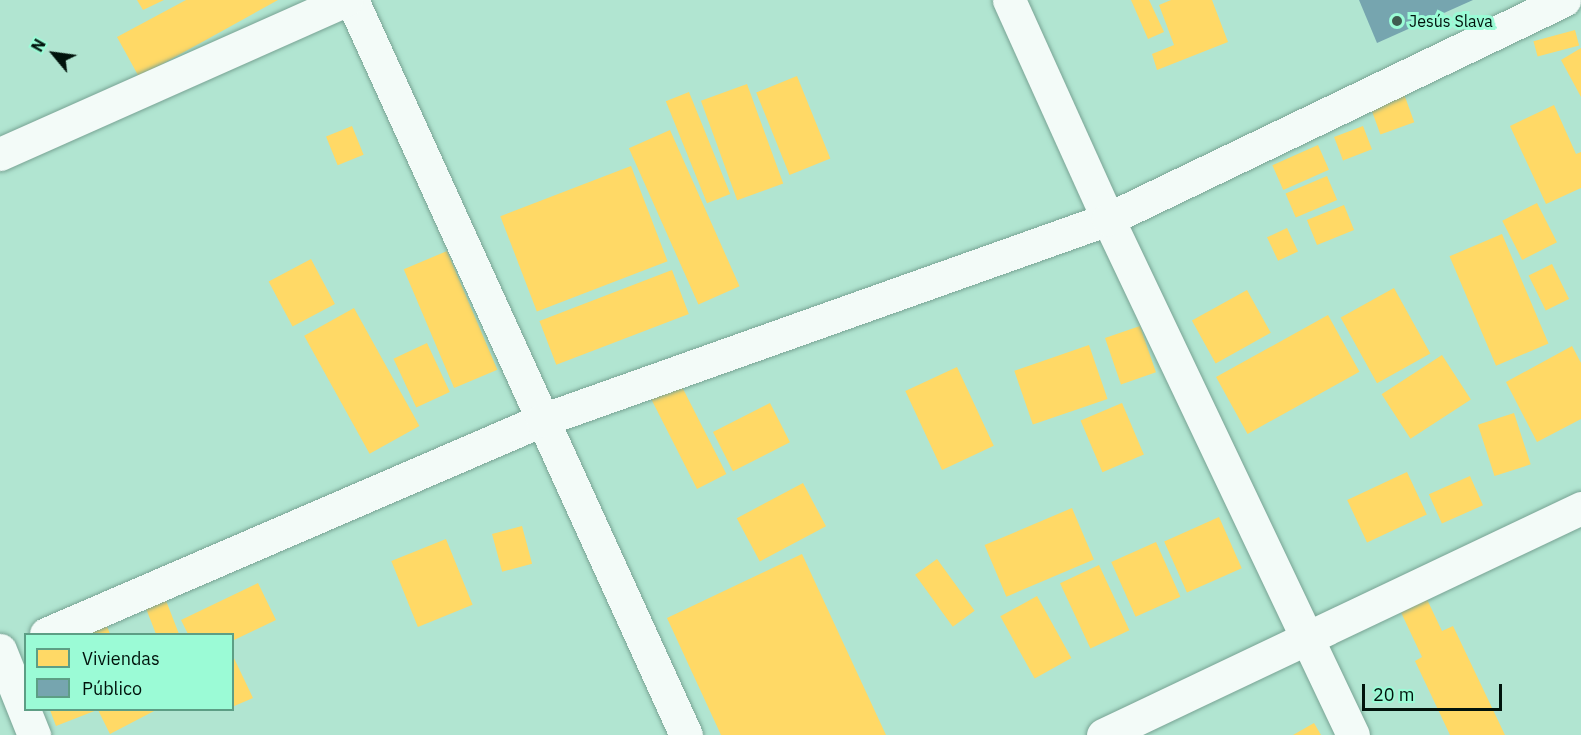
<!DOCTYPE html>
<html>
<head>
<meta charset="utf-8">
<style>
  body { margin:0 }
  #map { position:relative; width:1581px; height:735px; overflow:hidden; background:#b1e5d1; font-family:"IBM Plex Sans",sans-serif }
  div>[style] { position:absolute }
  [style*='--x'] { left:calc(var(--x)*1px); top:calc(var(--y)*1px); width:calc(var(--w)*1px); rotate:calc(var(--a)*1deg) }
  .homes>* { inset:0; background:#ffd966; transform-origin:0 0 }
  .public>* { inset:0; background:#76a5af }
  .roads { filter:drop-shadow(0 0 2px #78a394) drop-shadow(0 0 2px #78a394) }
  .minor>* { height:33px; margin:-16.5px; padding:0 16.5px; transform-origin:16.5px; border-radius:16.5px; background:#f3fbf8 }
  .dots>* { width:16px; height:16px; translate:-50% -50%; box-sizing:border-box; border:3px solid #9bfbd6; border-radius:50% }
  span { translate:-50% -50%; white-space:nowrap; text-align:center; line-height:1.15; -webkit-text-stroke:6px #9bfbd6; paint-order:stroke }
  .poi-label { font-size:16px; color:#01130c }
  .left { translate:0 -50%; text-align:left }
  .legend { position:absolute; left:24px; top:633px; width:210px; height:78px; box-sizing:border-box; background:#9bfbd6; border:2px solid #5d9e85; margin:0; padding:8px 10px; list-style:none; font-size:18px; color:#01130c }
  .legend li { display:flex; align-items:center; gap:12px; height:30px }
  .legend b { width:30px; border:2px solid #5d9e85 }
  .north { position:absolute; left:24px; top:24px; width:60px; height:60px; -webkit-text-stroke:4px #9bfbd6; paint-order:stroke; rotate:299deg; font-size:16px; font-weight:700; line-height:24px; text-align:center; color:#01130c }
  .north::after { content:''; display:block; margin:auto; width:21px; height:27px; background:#01130c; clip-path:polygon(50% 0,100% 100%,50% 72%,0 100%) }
  .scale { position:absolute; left:1362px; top:684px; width:140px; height:27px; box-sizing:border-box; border:3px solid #01130c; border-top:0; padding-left:8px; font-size:18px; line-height:21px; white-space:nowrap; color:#01130c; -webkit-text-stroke:4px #9bfbd6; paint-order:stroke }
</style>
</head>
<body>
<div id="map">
  <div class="homes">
    <div style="clip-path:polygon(137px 0,164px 0,143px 10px)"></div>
    <div style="clip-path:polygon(186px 0,278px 0,139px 77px,117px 37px)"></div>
    <div style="clip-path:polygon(1131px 0,1149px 0,1164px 32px,1148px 39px)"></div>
    <div style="clip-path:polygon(1171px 0,1212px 0,1228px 42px,1157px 70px,1152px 54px,1174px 45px,1159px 5px)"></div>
    <div style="left:1575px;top:30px;width:16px;height:43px;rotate:75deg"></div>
    <div style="clip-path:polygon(1581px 48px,1581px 97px,1561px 60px)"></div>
    <div style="left:797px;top:76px;width:89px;height:44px;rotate:68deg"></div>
    <div style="left:747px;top:84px;width:106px;height:49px;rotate:70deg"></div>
    <div style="left:689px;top:92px;width:110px;height:25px;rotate:68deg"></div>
    <div style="left:1404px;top:94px;width:30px;height:36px;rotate:70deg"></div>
    <div style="clip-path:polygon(1554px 105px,1576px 154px,1581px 152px,1581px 188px,1546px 204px,1510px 126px)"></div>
    <div style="left:352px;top:126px;width:31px;height:28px;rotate:68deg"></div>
    <div style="left:1363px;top:126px;width:25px;height:31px;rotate:69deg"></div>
    <div style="left:670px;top:130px;width:171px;height:45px;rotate:66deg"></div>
    <div style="left:1318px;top:145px;width:27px;height:50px;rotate:66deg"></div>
    <div style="left:631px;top:166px;width:102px;height:140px;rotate:69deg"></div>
    <div style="left:1327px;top:176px;width:26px;height:45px;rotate:67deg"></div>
    <div style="left:1537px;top:203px;width:44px;height:39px;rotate:63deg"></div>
    <div style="left:1344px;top:205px;width:27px;height:40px;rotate:68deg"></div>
    <div style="left:1287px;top:228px;width:26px;height:22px;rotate:65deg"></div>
    <div style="left:1502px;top:234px;width:119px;height:57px;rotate:67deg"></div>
    <div style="left:447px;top:251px;width:129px;height:47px;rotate:67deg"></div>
    <div style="left:311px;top:259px;width:51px;height:48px;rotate:62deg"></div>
    <div style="left:1552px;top:264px;width:39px;height:26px;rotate:64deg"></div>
    <div style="left:672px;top:270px;width:47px;height:142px;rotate:69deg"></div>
    <div style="left:1394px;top:288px;width:75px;height:61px;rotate:61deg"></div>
    <div style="left:1247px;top:290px;width:49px;height:63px;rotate:61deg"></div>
    <div style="left:354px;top:308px;width:135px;height:57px;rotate:61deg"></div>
    <div style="left:1328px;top:315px;width:65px;height:128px;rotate:61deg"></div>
    <div style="left:1140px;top:326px;width:49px;height:37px;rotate:71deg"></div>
    <div style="left:427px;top:343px;width:54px;height:37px;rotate:65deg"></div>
    <div style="left:1089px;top:345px;width:57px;height:79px;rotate:71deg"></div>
    <div style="clip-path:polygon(1572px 346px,1581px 363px,1581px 419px,1537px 442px,1506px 382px)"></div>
    <div style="left:1442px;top:355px;width:53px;height:72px;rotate:57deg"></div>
    <div style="left:957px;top:367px;width:87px;height:57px;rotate:65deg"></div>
    <div style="left:676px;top:375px;width:111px;height:33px;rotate:63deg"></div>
    <div style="left:770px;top:403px;width:44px;height:64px;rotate:63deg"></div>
    <div style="left:1122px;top:403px;width:56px;height:45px;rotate:67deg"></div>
    <div style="left:1514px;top:413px;width:54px;height:38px;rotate:72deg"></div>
    <div style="left:1407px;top:472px;width:47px;height:66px;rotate:65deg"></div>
    <div style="left:1470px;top:476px;width:32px;height:45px;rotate:66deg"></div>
    <div style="left:803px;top:483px;width:49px;height:75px;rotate:62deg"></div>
    <div style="left:1072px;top:508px;width:56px;height:95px;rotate:67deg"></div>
    <div style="left:1219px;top:517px;width:56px;height:60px;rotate:66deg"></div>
    <div style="left:522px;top:526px;width:39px;height:31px;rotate:75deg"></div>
    <div style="left:446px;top:539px;width:71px;height:59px;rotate:68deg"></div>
    <div style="left:1156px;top:542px;width:60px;height:49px;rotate:66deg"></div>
    <div style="clip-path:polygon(802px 554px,886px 735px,721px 735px,667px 618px)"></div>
    <div style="left:937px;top:559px;width:64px;height:27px;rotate:54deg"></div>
    <div style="left:1099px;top:565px;width:72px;height:43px;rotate:65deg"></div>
    <div style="clip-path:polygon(258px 583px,276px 620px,232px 641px,232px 634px,188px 634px,181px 620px)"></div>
    <div style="clip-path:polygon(1424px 593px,1442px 631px,1453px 626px,1505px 735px,1450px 735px,1415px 661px,1422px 657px,1398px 606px)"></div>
    <div style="left:1037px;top:596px;width:71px;height:42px;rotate:61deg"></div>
    <div style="clip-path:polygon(165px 598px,179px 634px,156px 634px,145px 606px)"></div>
    <div style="clip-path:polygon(105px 621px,110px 634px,71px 634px)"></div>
    <div style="clip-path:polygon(232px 654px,253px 698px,232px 707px)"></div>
    <div style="clip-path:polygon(50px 710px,97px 710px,56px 726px)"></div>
    <div style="clip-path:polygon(98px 710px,156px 710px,110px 734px)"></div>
    <div style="clip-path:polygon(1314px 723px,1321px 735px,1293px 735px)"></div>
  </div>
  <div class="public">
    <div style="clip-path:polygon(1359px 0,1473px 0,1377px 43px)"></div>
  </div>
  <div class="roads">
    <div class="minor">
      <div style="--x:352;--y:0;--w:807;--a:65.56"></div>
      <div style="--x:1009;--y:0;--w:240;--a:65.7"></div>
      <div style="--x:1108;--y:219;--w:571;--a:64.6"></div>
      <div style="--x:0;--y:154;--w:379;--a:-24"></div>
      <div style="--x:46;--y:634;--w:540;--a:-23.34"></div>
      <div style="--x:542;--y:420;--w:601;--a:-19.55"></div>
      <div style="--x:1108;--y:219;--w:506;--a:-25.65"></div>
      <div style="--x:0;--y:650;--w:92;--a:68.2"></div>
      <div style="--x:1103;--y:735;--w:529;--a:-25.4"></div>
    </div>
  </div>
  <div class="dots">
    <div style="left:1397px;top:21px;background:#3f5c51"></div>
  </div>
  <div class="poi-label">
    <span class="left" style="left:1409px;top:21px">Jesús Slava</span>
  </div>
  <ul class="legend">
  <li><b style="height:16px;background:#ffd966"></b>Viviendas</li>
  <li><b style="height:16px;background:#76a5af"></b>Público</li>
  </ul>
  <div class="north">N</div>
  <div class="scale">20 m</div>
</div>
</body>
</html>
